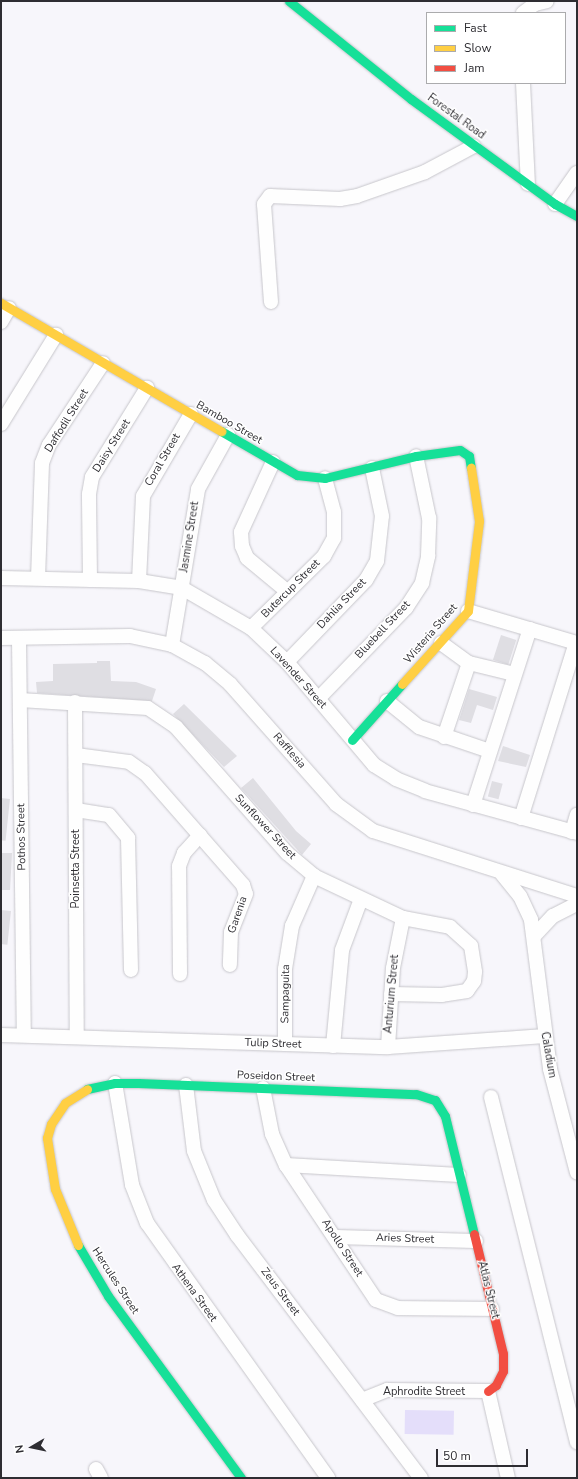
<!DOCTYPE html>
<html>
<head>
<meta charset="utf-8">
<style>
  body { margin:0 }
  #map { position:relative; width:578px; height:1479px; overflow:hidden; background:#f7f6fb; font-family:"Nunito Sans",sans-serif }
  div>[style] { position:absolute }
  [style*='--x'] { left:calc(var(--x)*1px); top:calc(var(--y)*1px); width:calc(var(--w)*1px); rotate:calc(var(--a)*1deg) }
  .green>* { inset:0; background:#e4defa; transform-origin:0 0 }
  .building>* { inset:0; background:#dfdee3; transform-origin:0 0 }
  .roads { filter:drop-shadow(0 0 1px #c7c6cb) drop-shadow(0 0 1px #c7c6cb) }
  .street>* { height:14px; margin:-7px; padding:0 7px; transform-origin:7px; border-radius:7px; background:#fefefe }
  .fast>* { height:9px; margin:-4.5px; padding:0 4.5px; transform-origin:4.5px; border-radius:4.5px; background:#16e098 }
  .slow>* { height:9px; margin:-4.5px; padding:0 4.5px; transform-origin:4.5px; border-radius:4.5px; background:#ffcf43 }
  .jam>* { height:9px; margin:-4.5px; padding:0 4.5px; transform-origin:4.5px; border-radius:4.5px; background:#f24e42 }
  span { translate:-50% -50%; white-space:nowrap; text-align:center; line-height:1.15; -webkit-text-stroke:3px #fff; paint-order:stroke }
  .street-label { font-size:11px; color:#2e2d32 }
  .frame { position:absolute; inset:0; border:2px solid #2e2d32; pointer-events:none }
  .legend { position:absolute; left:426px; top:12px; width:140px; height:72px; box-sizing:border-box; background:#fff; border:1px solid #ababad; margin:0; padding:5px 7px; list-style:none; font-size:12px; color:#2e2d32 }
  .legend li { display:flex; align-items:center; gap:8px; height:20px }
  .legend b { width:20px; border:1px solid #ababad }
  .north { position:absolute; left:12px; top:1427px; width:40px; height:40px; -webkit-text-stroke:3px #fff; paint-order:stroke; rotate:261deg; font-size:11px; font-weight:700; line-height:16px; text-align:center; color:#2e2d32 }
  .north::after { content:''; display:block; margin:auto; width:14px; height:18px; background:#2e2d32; clip-path:polygon(50% 0,100% 100%,50% 72%,0 100%) }
  .scale { position:absolute; left:436px; top:1449px; width:92px; height:18px; box-sizing:border-box; border:2px solid #2e2d32; border-top:0; padding-left:5px; font-size:12px; line-height:14px; white-space:nowrap; color:#2e2d32; -webkit-text-stroke:3px #fff; paint-order:stroke }
</style>
</head>
<body>
<div id="map">
  <div class="green">
    <div style="left:405px;top:1410px;width:49px;height:24px;rotate:1deg"></div>
  </div>
  <div class="building">
    <div style="left:501px;top:635px;width:16px;height:26px;rotate:18deg"></div>
    <div style="clip-path:polygon(97px 661px,110px 661px,111px 681px,136px 682px,156px 689px,152px 701px,37px 693px,36px 682px,53px 681px,53px 664px,97px 663px)"></div>
    <div style="clip-path:polygon(469px 689px,497px 697px,493px 710px,477px 705px,471px 723px,459px 720px)"></div>
    <div style="clip-path:polygon(184px 704px,237px 756px,224px 767px,173px 714px)"></div>
    <div style="clip-path:polygon(503px 746px,530px 755px,526px 767px,498px 761px)"></div>
    <div style="clip-path:polygon(253px 778px,296px 831px,311px 844px,302px 855px,241px 788px)"></div>
    <div style="left:492px;top:781px;width:11px;height:16px;rotate:15deg"></div>
    <div style="left:1px;top:798px;width:9px;height:42px;rotate:6deg"></div>
    <div style="clip-path:polygon(1px 853px,12px 853px,10px 890px,1px 890px)"></div>
    <div style="left:1px;top:910px;width:10px;height:34px;rotate:6deg"></div>
  </div>
  <div class="roads">
    <div class="street">
      <div style="--x:523;--y:13;--w:15;--a:-37"></div>
      <div style="--x:535;--y:4;--w:12;--a:-14"></div>
      <div style="--x:523;--y:83;--w:101;--a:87.2"></div>
      <div style="--x:555;--y:204;--w:38;--a:-55"></div>
      <div style="--x:271;--y:302;--w:98;--a:-94.1"></div>
      <div style="--x:264;--y:204;--w:10;--a:-53"></div>
      <div style="--x:270;--y:196;--w:70;--a:2.5"></div>
      <div style="--x:340;--y:199;--w:17;--a:-10"></div>
      <div style="--x:357;--y:196;--w:72;--a:-19.4"></div>
      <div style="--x:425;--y:172;--w:55;--a:-28"></div>
      <div style="--x:1;--y:322;--w:16;--a:-60"></div>
      <div style="--x:1;--y:424;--w:105;--a:-58.3"></div>
      <div style="--x:273;--y:462;--w:77;--a:114.6"></div>
      <div style="--x:241;--y:532;--w:14;--a:86"></div>
      <div style="--x:242;--y:546;--w:13;--a:67"></div>
      <div style="--x:247;--y:558;--w:53;--a:39.7"></div>
      <div style="--x:1;--y:578;--w:138;--a:1.2"></div>
      <div style="--x:139;--y:581;--w:44;--a:9.2"></div>
      <div style="--x:182;--y:588;--w:80;--a:30.1"></div>
      <div style="--x:251;--y:628;--w:50;--a:43.4"></div>
      <div style="--x:287;--y:662;--w:135;--a:49.8"></div>
      <div style="--x:374;--y:765;--w:26;--a:32"></div>
      <div style="--x:396;--y:779;--w:31;--a:22"></div>
      <div style="--x:425;--y:791;--w:158;--a:15.4"></div>
      <div style="--x:38;--y:578;--w:115;--a:-88"></div>
      <div style="--x:42;--y:463;--w:19;--a:-69"></div>
      <div style="--x:49;--y:445;--w:98;--a:-56.6"></div>
      <div style="--x:90;--y:580;--w:86;--a:-90.7"></div>
      <div style="--x:89;--y:494;--w:17;--a:-80"></div>
      <div style="--x:92;--y:477;--w:105;--a:-58.3"></div>
      <div style="--x:139;--y:581;--w:85;--a:-87.3"></div>
      <div style="--x:143;--y:496;--w:95;--a:-59.7"></div>
      <div style="--x:468;--y:611;--w:114;--a:16.4"></div>
      <div style="--x:251;--y:628;--w:103;--a:-44.6"></div>
      <div style="--x:324;--y:556;--w:21;--a:-61"></div>
      <div style="--x:334;--y:538;--w:26;--a:-90"></div>
      <div style="--x:334;--y:512;--w:35;--a:-105"></div>
      <div style="--x:1;--y:638;--w:129;--a:-0.9"></div>
      <div style="--x:130;--y:636;--w:43;--a:12.1"></div>
      <div style="--x:172;--y:645;--w:38;--a:29"></div>
      <div style="--x:205;--y:663;--w:33;--a:40"></div>
      <div style="--x:230;--y:684;--w:160;--a:48.5"></div>
      <div style="--x:336;--y:804;--w:46;--a:36.1"></div>
      <div style="--x:373;--y:831;--w:214;--a:17.7"></div>
      <div style="--x:19;--y:639;--w:396;--a:89.3"></div>
      <div style="--x:441;--y:643;--w:34;--a:36"></div>
      <div style="--x:469;--y:663;--w:46;--a:13.7"></div>
      <div style="--x:172;--y:645;--w:158;--a:-80.5"></div>
      <div style="--x:198;--y:489;--w:62;--a:-60.9"></div>
      <div style="--x:287;--y:662;--w:114;--a:-46.1"></div>
      <div style="--x:366;--y:580;--w:22;--a:-60"></div>
      <div style="--x:377;--y:561;--w:45;--a:-83.7"></div>
      <div style="--x:382;--y:516;--w:49;--a:-101.8"></div>
      <div style="--x:318;--y:699;--w:127;--a:-46"></div>
      <div style="--x:406;--y:608;--w:30;--a:-57"></div>
      <div style="--x:422;--y:583;--w:28;--a:-77"></div>
      <div style="--x:428;--y:556;--w:38;--a:-88"></div>
      <div style="--x:429;--y:518;--w:63;--a:-101.8"></div>
      <div style="--x:20;--y:700;--w:128;--a:3.6"></div>
      <div style="--x:148;--y:708;--w:34;--a:34"></div>
      <div style="--x:176;--y:727;--w:168;--a:48.6"></div>
      <div style="--x:287;--y:853;--w:35;--a:40"></div>
      <div style="--x:314;--y:876;--w:98;--a:25.3"></div>
      <div style="--x:403;--y:918;--w:48;--a:10.8"></div>
      <div style="--x:450;--y:927;--w:28;--a:42"></div>
      <div style="--x:471;--y:946;--w:26;--a:81"></div>
      <div style="--x:475;--y:972;--w:9;--a:96"></div>
      <div style="--x:474;--y:981;--w:12;--a:125"></div>
      <div style="--x:467;--y:991;--w:25;--a:171"></div>
      <div style="--x:442;--y:995;--w:51;--a:-178.9"></div>
      <div style="--x:387;--y:701;--w:41;--a:39.1"></div>
      <div style="--x:419;--y:727;--w:75;--a:18.7"></div>
      <div style="--x:75;--y:702;--w:335;--a:89.7"></div>
      <div style="--x:444;--y:737;--w:78;--a:-71.3"></div>
      <div style="--x:76;--y:755;--w:53;--a:7.5"></div>
      <div style="--x:129;--y:762;--w:19;--a:35"></div>
      <div style="--x:145;--y:773;--w:149;--a:48.8"></div>
      <div style="--x:243;--y:885;--w:9;--a:72"></div>
      <div style="--x:246;--y:894;--w:41;--a:111.5"></div>
      <div style="--x:231;--y:932;--w:33;--a:92"></div>
      <div style="--x:473;--y:805;--w:185;--a:-72.1"></div>
      <div style="--x:76;--y:810;--w:33;--a:9"></div>
      <div style="--x:109;--y:815;--w:30;--a:50"></div>
      <div style="--x:128;--y:838;--w:132;--a:88.7"></div>
      <div style="--x:521;--y:818;--w:183;--a:-72.6"></div>
      <div style="--x:572;--y:832;--w:18;--a:-74"></div>
      <div style="--x:502;--y:874;--w:28;--a:51"></div>
      <div style="--x:520;--y:896;--w:26;--a:65"></div>
      <div style="--x:531;--y:920;--w:150;--a:82.7"></div>
      <div style="--x:550;--y:1069;--w:107;--a:75.4"></div>
      <div style="--x:535;--y:935;--w:26;--a:-47"></div>
      <div style="--x:553;--y:916;--w:27;--a:-27"></div>
      <div style="--x:180;--y:974;--w:108;--a:-90.5"></div>
      <div style="--x:179;--y:866;--w:14;--a:-69"></div>
      <div style="--x:184;--y:853;--w:24;--a:-48"></div>
      <div style="--x:1;--y:1035;--w:387;--a:1.8"></div>
      <div style="--x:388;--y:1047;--w:157;--a:-4"></div>
      <div style="--x:285;--y:1044;--w:75;--a:-90"></div>
      <div style="--x:285;--y:969;--w:44;--a:-80.8"></div>
      <div style="--x:292;--y:926;--w:55;--a:-66.3"></div>
      <div style="--x:333;--y:1046;--w:96;--a:-84.6"></div>
      <div style="--x:342;--y:950;--w:54;--a:-69.6"></div>
      <div style="--x:388;--y:1047;--w:79;--a:-86.4"></div>
      <div style="--x:393;--y:968;--w:51;--a:-78.7"></div>
      <div style="--x:115;--y:1083;--w:103;--a:80.5"></div>
      <div style="--x:132;--y:1185;--w:41;--a:68.5"></div>
      <div style="--x:147;--y:1223;--w:313;--a:54.6"></div>
      <div style="--x:186;--y:1085;--w:66;--a:83.1"></div>
      <div style="--x:194;--y:1151;--w:53;--a:67.8"></div>
      <div style="--x:214;--y:1200;--w:42;--a:56.7"></div>
      <div style="--x:237;--y:1235;--w:305;--a:52.9"></div>
      <div style="--x:263;--y:1088;--w:47;--a:78.9"></div>
      <div style="--x:272;--y:1134;--w:34;--a:66"></div>
      <div style="--x:286;--y:1165;--w:162;--a:56.3"></div>
      <div style="--x:376;--y:1300;--w:23;--a:20"></div>
      <div style="--x:398;--y:1308;--w:94;--a:0.6"></div>
      <div style="--x:491;--y:1097;--w:356;--a:76"></div>
      <div style="--x:286;--y:1165;--w:173;--a:3.3"></div>
      <div style="--x:335;--y:1237;--w:141;--a:1.6"></div>
      <div style="--x:362;--y:1400;--w:27;--a:-22"></div>
      <div style="--x:387;--y:1390;--w:101;--a:0.6"></div>
      <div style="--x:488;--y:1391;--w:89;--a:77.1"></div>
      <div style="--x:96;--y:1469;--w:10;--a:61"></div>
    </div>
    <div class="fast">
      <div style="--x:289;--y:1;--w:156;--a:38.8"></div>
      <div style="--x:411;--y:99;--w:178;--a:36.1"></div>
      <div style="--x:555;--y:204;--w:25;--a:29"></div>
      <div style="--x:221;--y:431;--w:88;--a:30.1"></div>
      <div style="--x:297;--y:475;--w:28;--a:6"></div>
      <div style="--x:325;--y:478;--w:94;--a:-13.6"></div>
      <div style="--x:416;--y:456;--w:44;--a:-7.8"></div>
      <div style="--x:460;--y:450;--w:11;--a:34"></div>
      <div style="--x:469;--y:456;--w:12;--a:81"></div>
      <div style="--x:352;--y:740;--w:75;--a:-48.2"></div>
      <div style="--x:87;--y:1089;--w:29;--a:-12"></div>
      <div style="--x:115;--y:1083;--w:23;--a:0"></div>
      <div style="--x:138;--y:1083;--w:278;--a:2.3"></div>
      <div style="--x:416;--y:1094;--w:20;--a:18"></div>
      <div style="--x:435;--y:1100;--w:19;--a:58"></div>
      <div style="--x:445;--y:1116;--w:122;--a:76.2"></div>
      <div style="--x:78;--y:1245;--w:59;--a:59.5"></div>
      <div style="--x:108;--y:1296;--w:225;--a:53.8"></div>
    </div>
    <div class="slow">
      <div style="--x:1;--y:303;--w:255;--a:30.2"></div>
      <div style="--x:402;--y:684;--w:98;--a:-47.9"></div>
      <div style="--x:468;--y:611;--w:91;--a:-83"></div>
      <div style="--x:479;--y:521;--w:54;--a:-98.6"></div>
      <div style="--x:78;--y:1245;--w:61;--a:-112.3"></div>
      <div style="--x:55;--y:1189;--w:52;--a:-98.9"></div>
      <div style="--x:47;--y:1138;--w:15;--a:-74"></div>
      <div style="--x:51;--y:1124;--w:25;--a:-56"></div>
      <div style="--x:65;--y:1103;--w:26;--a:-32"></div>
    </div>
    <div class="jam">
      <div style="--x:474;--y:1234;--w:123;--a:76.4"></div>
      <div style="--x:503;--y:1354;--w:17;--a:90"></div>
      <div style="--x:503;--y:1371;--w:16;--a:117"></div>
      <div style="--x:496;--y:1385;--w:10;--a:143"></div>
    </div>
  </div>
  <div class="street-label">
    <span style="left:456px;top:117px;rotate:36deg">Forestal Road</span>
    <span style="left:67px;top:421px;rotate:-58deg">Daffodil Street</span>
    <span style="left:229px;top:423px;rotate:30deg">Bamboo Street</span>
    <span style="left:112px;top:446px;rotate:-58deg">Daisy Street</span>
    <span style="left:163px;top:460px;rotate:-60deg">Coral Street</span>
    <span style="left:190px;top:537px;rotate:-81deg">Jasmine Street</span>
    <span style="left:291px;top:589px;rotate:-45deg">Butercup Street</span>
    <span style="left:342px;top:604px;rotate:-46deg">Dahlia Street</span>
    <span style="left:383px;top:630px;rotate:-47deg">Bluebell Street</span>
    <span style="left:431px;top:634px;rotate:-49deg">Wisteria Street</span>
    <span style="left:298px;top:678px;rotate:48deg">Lavender Street</span>
    <span style="left:289px;top:751px;rotate:49deg">Rafflesia</span>
    <span style="left:265px;top:827px;rotate:47deg">Sunflower Street</span>
    <span style="left:22px;top:837px;rotate:-91deg">Pothos Street</span>
    <span style="left:76px;top:869px;rotate:-90deg">Poinsetta Street</span>
    <span style="left:238px;top:915px;rotate:-71deg">Garenia</span>
    <span style="left:286px;top:994px;rotate:-89deg">Sampaguita</span>
    <span style="left:392px;top:994px;rotate:-85deg">Anturium Street</span>
    <span style="left:273px;top:1044px;rotate:2deg">Tulip Street</span>
    <span style="left:548px;top:1055px;rotate:80deg">Caladium</span>
    <span style="left:276px;top:1077px;rotate:2deg">Poseidon Street</span>
    <span style="left:405px;top:1239px;rotate:2deg">Aries Street</span>
    <span style="left:342px;top:1248px;rotate:57deg">Apollo Street</span>
    <span style="left:115px;top:1281px;rotate:57deg">Hercules Street</span>
    <span style="left:488px;top:1290px;rotate:76deg">Atlas Street</span>
    <span style="left:280px;top:1292px;rotate:53deg">Zeus Street</span>
    <span style="left:194px;top:1293px;rotate:54deg">Athena Street</span>
    <span style="left:424px;top:1392px">Aphrodite Street</span>
  </div>
  <div class="frame"></div>
  <ul class="legend">
  <li><b style="height:5px;background:#16e098"></b>Fast</li>
  <li><b style="height:5px;background:#ffcf43"></b>Slow</li>
  <li><b style="height:5px;background:#f24e42"></b>Jam</li>
  </ul>
  <div class="north">N</div>
  <div class="scale">50 m</div>
</div>
</body>
</html>
